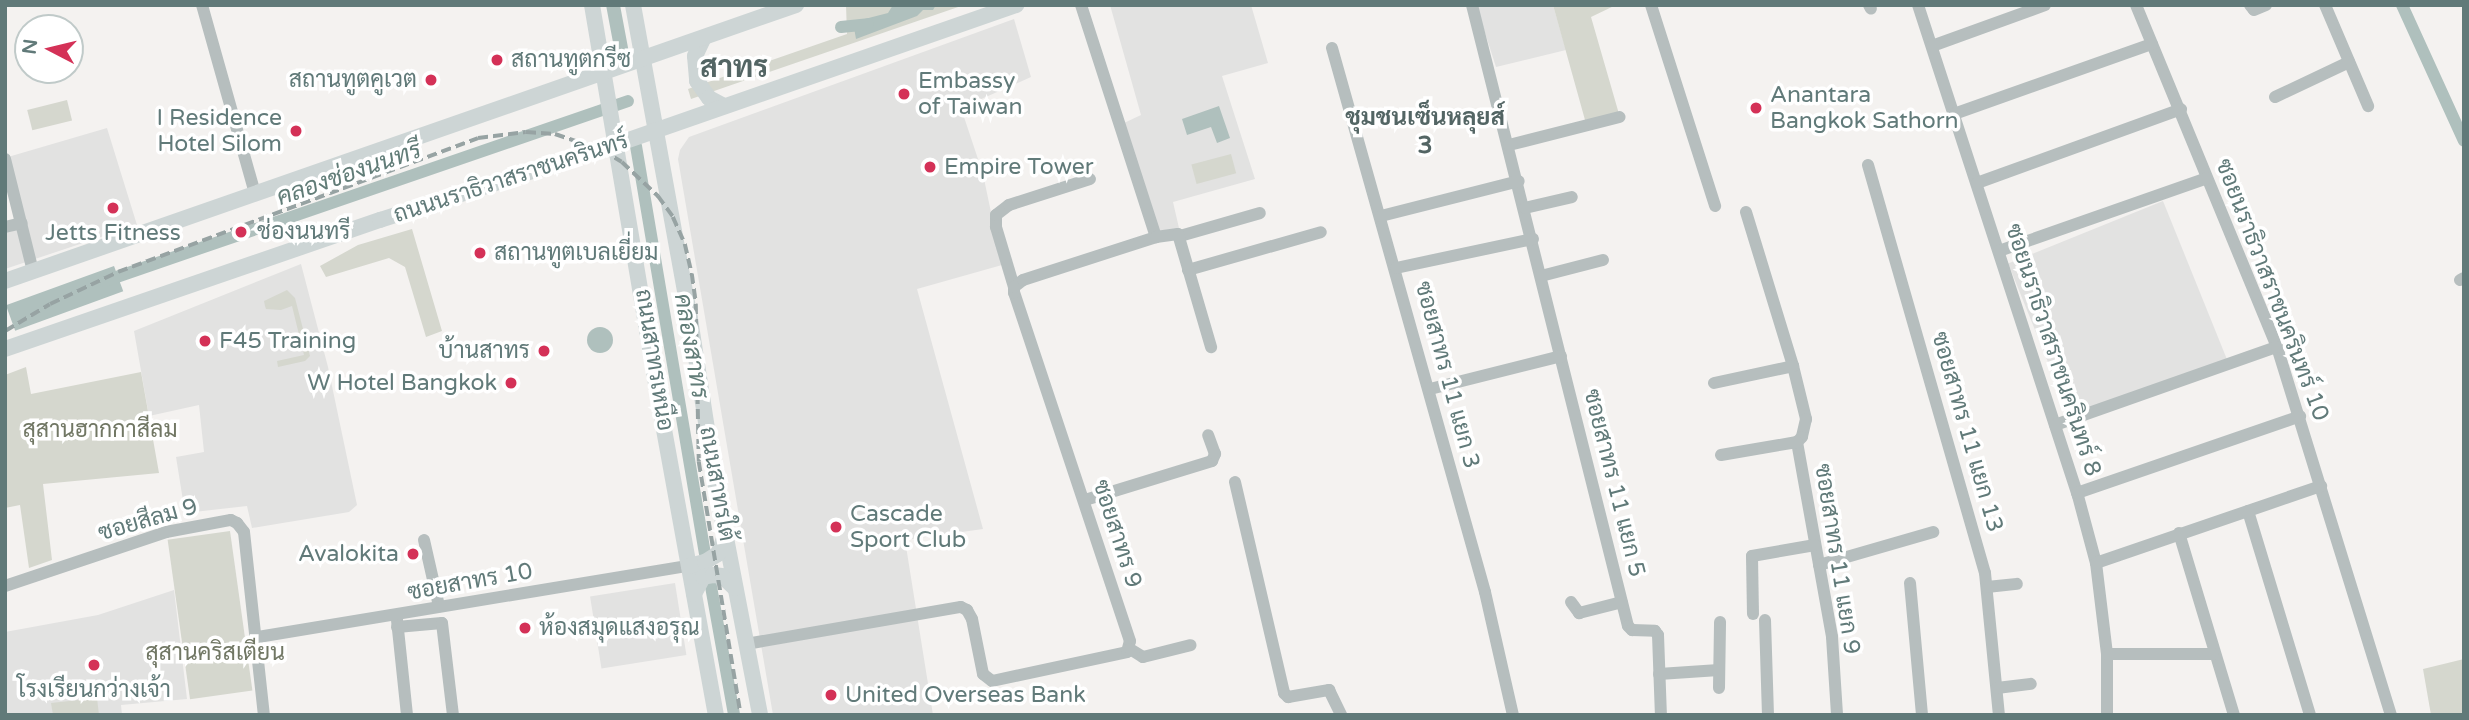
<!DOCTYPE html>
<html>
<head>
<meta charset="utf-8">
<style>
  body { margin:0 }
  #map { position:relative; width:2469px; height:720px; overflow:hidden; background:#f4f2f0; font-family:"Varela Round",Sarabun,sans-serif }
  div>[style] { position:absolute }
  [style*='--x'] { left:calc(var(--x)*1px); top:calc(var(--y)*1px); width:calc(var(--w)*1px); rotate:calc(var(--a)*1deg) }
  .built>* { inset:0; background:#e2e2e1; transform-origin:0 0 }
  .green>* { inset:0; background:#d5d7ce; transform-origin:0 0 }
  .water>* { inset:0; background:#afc0bd; transform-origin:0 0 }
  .round { border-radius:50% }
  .canal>* { height:12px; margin:-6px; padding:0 6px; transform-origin:6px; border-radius:6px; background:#afc0bd }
  .minor>* { height:12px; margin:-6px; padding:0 6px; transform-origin:6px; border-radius:6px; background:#b6bebe }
  .major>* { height:16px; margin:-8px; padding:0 8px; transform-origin:8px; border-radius:8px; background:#cdd5d5 }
  .rail>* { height:3.5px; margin-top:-1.75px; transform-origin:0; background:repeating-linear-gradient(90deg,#97a3a3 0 10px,transparent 0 15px) }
  .dots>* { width:19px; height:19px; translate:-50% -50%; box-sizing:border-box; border:4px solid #fff; border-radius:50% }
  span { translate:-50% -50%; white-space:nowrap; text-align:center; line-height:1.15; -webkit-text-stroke:7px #fff; paint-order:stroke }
  .poi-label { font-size:23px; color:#617a79 }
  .left { translate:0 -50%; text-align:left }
  .right { translate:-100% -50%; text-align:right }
  .street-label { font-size:23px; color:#617a79 }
  .park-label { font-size:23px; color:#717764 }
  .neighbourhood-label { font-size:24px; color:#536564; font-weight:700 }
  .water-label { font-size:24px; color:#617c77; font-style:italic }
  .district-label { font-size:30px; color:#536564; font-weight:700 }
  .frame { position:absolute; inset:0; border:7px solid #617a79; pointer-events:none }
  .north { position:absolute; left:14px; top:14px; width:70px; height:70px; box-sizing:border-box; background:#fff; border:2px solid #c0cac9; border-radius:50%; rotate:277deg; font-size:19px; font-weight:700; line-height:28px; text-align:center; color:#617a79 }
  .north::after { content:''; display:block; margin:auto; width:24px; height:32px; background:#d43157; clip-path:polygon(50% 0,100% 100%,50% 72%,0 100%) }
</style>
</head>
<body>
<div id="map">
  <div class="built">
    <div style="clip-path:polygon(1110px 5px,1251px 5px,1268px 63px,1222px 76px,1255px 179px,1173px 202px,1179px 228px,1158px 233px,1124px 123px,1141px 115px)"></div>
    <div style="clip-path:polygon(1476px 5px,1553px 5px,1566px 50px,1496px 67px)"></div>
    <div style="clip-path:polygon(1014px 19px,1031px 77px,961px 108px,983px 174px,1002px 265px,917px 289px,983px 529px,905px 540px,933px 715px,773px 715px,678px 159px,680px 150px,689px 137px)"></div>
    <div style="clip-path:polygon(107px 128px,137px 225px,5px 269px,5px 230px,19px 226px,8px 157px)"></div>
    <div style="left:2163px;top:201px;width:172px;height:167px;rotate:68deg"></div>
    <div style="clip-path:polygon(301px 264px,328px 367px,357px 505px,349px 512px,252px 528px,247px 506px,185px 513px,176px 457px,204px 452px,199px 405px,149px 416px,134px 331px)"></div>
    <div style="left:675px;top:583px;width:73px;height:86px;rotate:81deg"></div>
    <div style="clip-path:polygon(174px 590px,187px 699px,121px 705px,122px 715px,5px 715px,5px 632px,98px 615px)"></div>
  </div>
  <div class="green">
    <div style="clip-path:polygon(846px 5px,964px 5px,691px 99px,688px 89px,847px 34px)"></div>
    <div style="clip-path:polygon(1553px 5px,1616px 5px,1591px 17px,1619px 114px,1585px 120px)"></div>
    <div style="left:67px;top:100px;width:21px;height:41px;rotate:76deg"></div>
    <div style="left:1231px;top:154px;width:20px;height:41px;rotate:75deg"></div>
    <div style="clip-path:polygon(412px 229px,442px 331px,426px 337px,405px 267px,389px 258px,326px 277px,320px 266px,358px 245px)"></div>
    <div style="clip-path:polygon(287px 290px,295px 298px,310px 356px,305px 361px,278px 367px,277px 361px,304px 355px,292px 306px,281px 310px,266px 309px,265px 306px,264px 301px)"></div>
    <div style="clip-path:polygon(26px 367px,31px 394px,141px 372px,159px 473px,43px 484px,52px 560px,29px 568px,20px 505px,5px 508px,5px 375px)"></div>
    <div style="left:230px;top:531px;width:161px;height:63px;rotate:82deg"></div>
    <div style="clip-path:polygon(2464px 659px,2464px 715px,2431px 715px,2423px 669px)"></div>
    <div style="clip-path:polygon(97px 698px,99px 715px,53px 715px,51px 703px)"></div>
  </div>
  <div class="water">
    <div style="clip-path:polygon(606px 5px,620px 5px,629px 53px,621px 57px,615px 53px)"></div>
    <div style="clip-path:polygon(893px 5px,936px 5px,933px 10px,923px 10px,917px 16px,856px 39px,853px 22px,888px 13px)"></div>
    <div style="clip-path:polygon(1219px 106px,1230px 138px,1217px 143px,1211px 127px,1187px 135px,1182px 119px)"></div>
    <div style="left:114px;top:266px;width:27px;height:115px;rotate:70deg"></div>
    <div class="round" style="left:587px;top:327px;width:26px;height:26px"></div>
  </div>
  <div class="canal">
    <div style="--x:2402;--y:5;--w:149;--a:65.5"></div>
    <div style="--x:841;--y:27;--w:27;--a:-6"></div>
    <div style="--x:636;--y:146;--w:413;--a:80.4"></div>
    <div style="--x:105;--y:281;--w:553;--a:-18.99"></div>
    <div style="--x:710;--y:581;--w:136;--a:79.8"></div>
  </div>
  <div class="minor">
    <div style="--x:202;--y:5;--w:195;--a:74.3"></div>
    <div style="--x:1081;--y:5;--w:244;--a:72.1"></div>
    <div style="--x:1472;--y:5;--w:640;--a:75.9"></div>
    <div style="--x:1628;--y:626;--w:6;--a:45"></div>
    <div style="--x:1632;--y:630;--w:23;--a:2"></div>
    <div style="--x:1655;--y:631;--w:5;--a:53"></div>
    <div style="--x:1658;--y:635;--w:80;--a:87.9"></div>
    <div style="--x:1651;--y:5;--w:211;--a:72.3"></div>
    <div style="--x:1869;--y:5;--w:4;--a:63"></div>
    <div style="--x:1918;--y:5;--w:516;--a:71.95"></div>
    <div style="--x:2078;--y:496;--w:69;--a:75"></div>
    <div style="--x:2096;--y:563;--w:92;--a:83.1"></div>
    <div style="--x:2107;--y:654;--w:61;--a:90"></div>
    <div style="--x:2136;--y:5;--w:370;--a:67.6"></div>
    <div style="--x:2277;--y:347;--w:385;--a:72.8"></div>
    <div style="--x:2250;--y:5;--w:6;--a:51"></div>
    <div style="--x:2254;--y:10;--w:13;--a:-23"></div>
    <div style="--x:2325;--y:5;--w:110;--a:66.9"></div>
    <div style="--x:1932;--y:46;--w:120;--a:-19.9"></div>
    <div style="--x:1332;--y:48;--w:565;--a:74.29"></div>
    <div style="--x:1485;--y:592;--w:126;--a:77.2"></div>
    <div style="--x:2275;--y:97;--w:82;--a:-25.3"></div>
    <div style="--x:1954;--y:114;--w:210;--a:-19.5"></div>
    <div style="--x:1509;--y:145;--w:114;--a:-14.2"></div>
    <div style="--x:5;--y:159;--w:115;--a:76"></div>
    <div style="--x:1868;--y:165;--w:424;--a:74"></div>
    <div style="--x:1985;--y:573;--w:143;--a:84.4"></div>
    <div style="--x:1977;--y:183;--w:217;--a:-19.9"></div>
    <div style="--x:1525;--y:208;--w:48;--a:-13.2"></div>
    <div style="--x:1746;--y:212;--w:161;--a:73"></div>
    <div style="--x:1793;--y:366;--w:55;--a:76.2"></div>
    <div style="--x:1806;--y:419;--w:18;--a:103"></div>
    <div style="--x:1802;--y:437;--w:7;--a:135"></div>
    <div style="--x:1797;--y:442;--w:198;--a:79.8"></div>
    <div style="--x:1832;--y:637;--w:78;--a:86.3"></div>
    <div style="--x:1381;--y:216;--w:142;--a:-14.2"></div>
    <div style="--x:5;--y:227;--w:17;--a:-13"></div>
    <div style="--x:1180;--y:236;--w:83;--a:-16"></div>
    <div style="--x:1999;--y:251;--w:220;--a:-19.3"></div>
    <div style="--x:1396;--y:268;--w:140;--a:-12"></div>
    <div style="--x:1188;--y:270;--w:138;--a:-15.9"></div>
    <div style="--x:1541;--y:276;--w:64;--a:-14.5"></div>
    <div style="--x:2460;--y:280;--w:4;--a:-27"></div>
    <div style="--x:1014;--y:287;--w:63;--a:-106.7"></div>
    <div style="--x:996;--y:227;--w:12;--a:-90"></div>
    <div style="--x:996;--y:215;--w:16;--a:-38"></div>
    <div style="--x:1009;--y:205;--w:85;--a:-17.8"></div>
    <div style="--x:1714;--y:383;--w:81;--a:-12.1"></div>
    <div style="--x:1430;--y:389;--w:135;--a:-14.1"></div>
    <div style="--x:2055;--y:425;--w:235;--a:-19.4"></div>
    <div style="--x:1721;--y:455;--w:77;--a:-9.7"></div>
    <div style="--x:1235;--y:482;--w:217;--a:76.9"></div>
    <div style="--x:1284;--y:693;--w:6;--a:45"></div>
    <div style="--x:1288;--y:697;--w:42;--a:-9.7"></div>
    <div style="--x:1329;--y:690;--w:28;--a:64"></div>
    <div style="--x:2077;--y:493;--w:236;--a:-19"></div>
    <div style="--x:1085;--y:500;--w:133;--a:-17.1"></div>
    <div style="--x:1212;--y:461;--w:8;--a:-67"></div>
    <div style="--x:1215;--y:454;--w:20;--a:-110"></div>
    <div style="--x:2248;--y:511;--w:213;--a:73.1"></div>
    <div style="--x:2179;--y:533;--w:190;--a:73.2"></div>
    <div style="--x:424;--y:540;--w:68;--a:77.2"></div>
    <div style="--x:2096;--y:563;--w:238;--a:-18.9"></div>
    <div style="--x:1819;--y:565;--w:119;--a:-16.1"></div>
    <div style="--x:1910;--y:583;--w:133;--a:84.8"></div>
    <div style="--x:5;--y:586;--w:170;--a:-18.5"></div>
    <div style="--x:166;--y:532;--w:66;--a:-10.5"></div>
    <div style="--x:231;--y:520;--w:7;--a:27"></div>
    <div style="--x:237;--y:523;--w:11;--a:52"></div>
    <div style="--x:244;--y:532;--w:184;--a:83.8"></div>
    <div style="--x:1987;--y:587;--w:30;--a:-6"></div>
    <div style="--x:1571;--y:602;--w:14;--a:54"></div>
    <div style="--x:1579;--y:613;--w:44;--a:-14.3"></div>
    <div style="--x:1753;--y:614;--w:58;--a:-91"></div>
    <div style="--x:1752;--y:556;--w:64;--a:-9.9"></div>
    <div style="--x:397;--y:620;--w:96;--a:84"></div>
    <div style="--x:1765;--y:620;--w:95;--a:88.2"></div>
    <div style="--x:397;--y:627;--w:45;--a:-5.1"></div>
    <div style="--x:442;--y:623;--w:93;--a:83.2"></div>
    <div style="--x:258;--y:637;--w:437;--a:-9.4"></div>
    <div style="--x:746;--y:644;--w:218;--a:-9.8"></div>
    <div style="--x:961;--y:607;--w:7;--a:27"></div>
    <div style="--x:967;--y:610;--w:10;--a:61"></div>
    <div style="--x:972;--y:619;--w:56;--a:78.7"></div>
    <div style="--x:983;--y:674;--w:11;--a:38"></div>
    <div style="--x:992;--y:681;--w:138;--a:-12.1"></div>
    <div style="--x:1127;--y:652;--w:11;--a:-75"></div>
    <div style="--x:1130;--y:641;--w:367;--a:-108.4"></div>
    <div style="--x:1014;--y:293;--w:6;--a:-90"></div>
    <div style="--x:1014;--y:287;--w:11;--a:-38"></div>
    <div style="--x:1023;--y:280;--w:140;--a:-17.9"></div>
    <div style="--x:1156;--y:237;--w:22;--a:-8"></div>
    <div style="--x:1178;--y:234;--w:118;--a:73.7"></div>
    <div style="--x:1130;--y:649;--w:15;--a:32"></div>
    <div style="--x:1143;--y:657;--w:49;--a:-14"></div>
    <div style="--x:2107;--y:654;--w:106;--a:0"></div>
    <div style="--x:1659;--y:674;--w:60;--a:-3.8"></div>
    <div style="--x:1719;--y:688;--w:66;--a:-89.1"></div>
    <div style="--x:1997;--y:688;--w:34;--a:-7"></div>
  </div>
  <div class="major">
    <div style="--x:592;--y:5;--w:414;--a:80.4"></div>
    <div style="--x:661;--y:413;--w:307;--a:79.7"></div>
    <div style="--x:633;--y:5;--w:319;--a:79.7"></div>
    <div style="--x:690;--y:319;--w:169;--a:81.2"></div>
    <div style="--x:716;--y:486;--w:233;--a:79.1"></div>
    <div style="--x:703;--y:39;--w:19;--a:115"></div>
    <div style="--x:695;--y:56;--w:25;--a:85"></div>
    <div style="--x:697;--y:81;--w:21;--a:55"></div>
    <div style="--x:709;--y:98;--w:17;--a:28"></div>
    <div style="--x:5;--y:281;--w:838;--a:-19.24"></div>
    <div style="--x:5;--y:349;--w:397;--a:-19"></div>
    <div style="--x:380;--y:220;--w:249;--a:-17.8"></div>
    <div style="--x:617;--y:144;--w:423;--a:-19.2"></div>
    <div style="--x:689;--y:566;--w:16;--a:-14"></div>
    <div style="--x:705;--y:562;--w:15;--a:-32"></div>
    <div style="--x:718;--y:554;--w:19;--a:-69"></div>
    <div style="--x:694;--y:594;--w:19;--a:-62"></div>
    <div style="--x:703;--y:577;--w:10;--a:-11"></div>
    <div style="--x:713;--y:575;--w:9;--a:6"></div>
    <div style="--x:722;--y:576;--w:18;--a:43"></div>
  </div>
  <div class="rail">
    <div style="--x:5;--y:331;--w:52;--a:-31"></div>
    <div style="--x:50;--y:304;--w:75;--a:-25.2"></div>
    <div style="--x:118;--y:272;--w:384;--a:-20.4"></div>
    <div style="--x:478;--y:138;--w:48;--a:-7.1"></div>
    <div style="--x:526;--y:132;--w:29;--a:4"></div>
    <div style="--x:555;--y:134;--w:50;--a:18.8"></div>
    <div style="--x:602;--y:150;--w:23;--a:31"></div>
    <div style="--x:622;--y:162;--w:50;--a:43.4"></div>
    <div style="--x:658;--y:196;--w:26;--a:54"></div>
    <div style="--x:673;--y:217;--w:30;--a:66"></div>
    <div style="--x:685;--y:244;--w:31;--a:77"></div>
    <div style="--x:692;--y:274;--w:30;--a:82"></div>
    <div style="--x:696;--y:304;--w:158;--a:88.9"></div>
    <div style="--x:699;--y:462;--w:256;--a:80.6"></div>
  </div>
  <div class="dots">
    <div style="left:497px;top:60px;background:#d43157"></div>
    <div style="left:431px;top:80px;background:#d43157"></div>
    <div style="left:904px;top:94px;background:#d43157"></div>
    <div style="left:1756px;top:108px;background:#d43157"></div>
    <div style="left:296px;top:131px;background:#d43157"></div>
    <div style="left:930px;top:167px;background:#d43157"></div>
    <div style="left:113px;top:208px;background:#d43157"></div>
    <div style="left:241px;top:232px;background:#d43157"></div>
    <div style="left:480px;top:253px;background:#d43157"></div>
    <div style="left:205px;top:341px;background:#d43157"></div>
    <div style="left:544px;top:351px;background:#d43157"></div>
    <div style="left:511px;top:383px;background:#d43157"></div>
    <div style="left:836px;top:527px;background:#d43157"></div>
    <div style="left:413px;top:554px;background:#d43157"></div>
    <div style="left:525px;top:628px;background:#d43157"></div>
    <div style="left:94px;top:665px;background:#d43157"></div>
    <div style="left:831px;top:695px;background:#d43157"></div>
  </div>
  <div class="poi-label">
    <span class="left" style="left:511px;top:60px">สถานทูตกรีซ</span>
    <span class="right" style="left:417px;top:80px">สถานทูตคูเวต</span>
    <span class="left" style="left:918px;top:94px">Embassy<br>of Taiwan</span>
    <span class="left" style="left:1770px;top:108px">Anantara<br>Bangkok Sathorn</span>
    <span class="right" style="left:282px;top:131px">I Residence<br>Hotel Silom</span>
    <span class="left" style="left:944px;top:167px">Empire Tower</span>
    <span class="left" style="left:257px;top:232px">ช่องนนทรี</span>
    <span style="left:113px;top:233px">Jetts Fitness</span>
    <span class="left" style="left:494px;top:253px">สถานทูตเบลเยี่ยม</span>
    <span class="left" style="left:219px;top:341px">F45 Training</span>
    <span class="right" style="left:530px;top:351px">บ้านสาทร</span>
    <span class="right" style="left:497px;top:383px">W Hotel Bangkok</span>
    <span class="left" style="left:850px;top:527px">Cascade<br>Sport Club</span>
    <span class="right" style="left:399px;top:554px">Avalokita</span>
    <span class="left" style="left:539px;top:628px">ห้องสมุดแสงอรุณ</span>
    <span style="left:94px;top:690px">โรงเรียนกว่างเจ้า</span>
    <span class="left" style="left:845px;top:695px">United Overseas Bank</span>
  </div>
  <div class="street-label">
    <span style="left:511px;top:178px;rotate:-18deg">ถนนนราธิวาสราชนครินทร์</span>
    <span style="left:2272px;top:290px;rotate:69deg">ซอยนราธิวาสราชนครินทร์ 10</span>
    <span style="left:2053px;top:350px;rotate:72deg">ซอยนราธิวาสราชนครินทร์ 8</span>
    <span style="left:654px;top:360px;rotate:81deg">ถนนสาทรเหนือ</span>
    <span style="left:1447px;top:375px;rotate:75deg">ซอยสาทร 11 แยก 3</span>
    <span style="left:1967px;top:432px;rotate:74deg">ซอยสาทร 11 แยก 13</span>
    <span style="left:1614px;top:483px;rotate:76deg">ซอยสาทร 11 แยก 5</span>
    <span style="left:717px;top:484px;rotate:80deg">ถนนสาทรใต้</span>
    <span style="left:148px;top:520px;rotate:-16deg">ซอยสีลม 9</span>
    <span style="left:1117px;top:534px;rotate:72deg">ซอยสาทร 9</span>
    <span style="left:1837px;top:559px;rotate:81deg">ซอยสาทร 11 แยก 9</span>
    <span style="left:470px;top:582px;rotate:-10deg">ซอยสาทร 10</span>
  </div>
  <div class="park-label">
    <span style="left:100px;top:430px">สุสานฮากกาสีลม</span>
    <span style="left:215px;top:653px">สุสานคริสเตียน</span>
  </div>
  <div class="neighbourhood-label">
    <span style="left:1425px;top:132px">ชุมชนเซ็นหลุยส์<br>3</span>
  </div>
  <div class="water-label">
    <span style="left:349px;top:174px;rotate:-19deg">คลองช่องนนทรี</span>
    <span style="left:691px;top:346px;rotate:80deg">คลองสาทร</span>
  </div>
  <div class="district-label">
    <span style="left:734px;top:68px">สาทร</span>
  </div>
  <div class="frame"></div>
  <div class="north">N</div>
</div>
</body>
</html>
